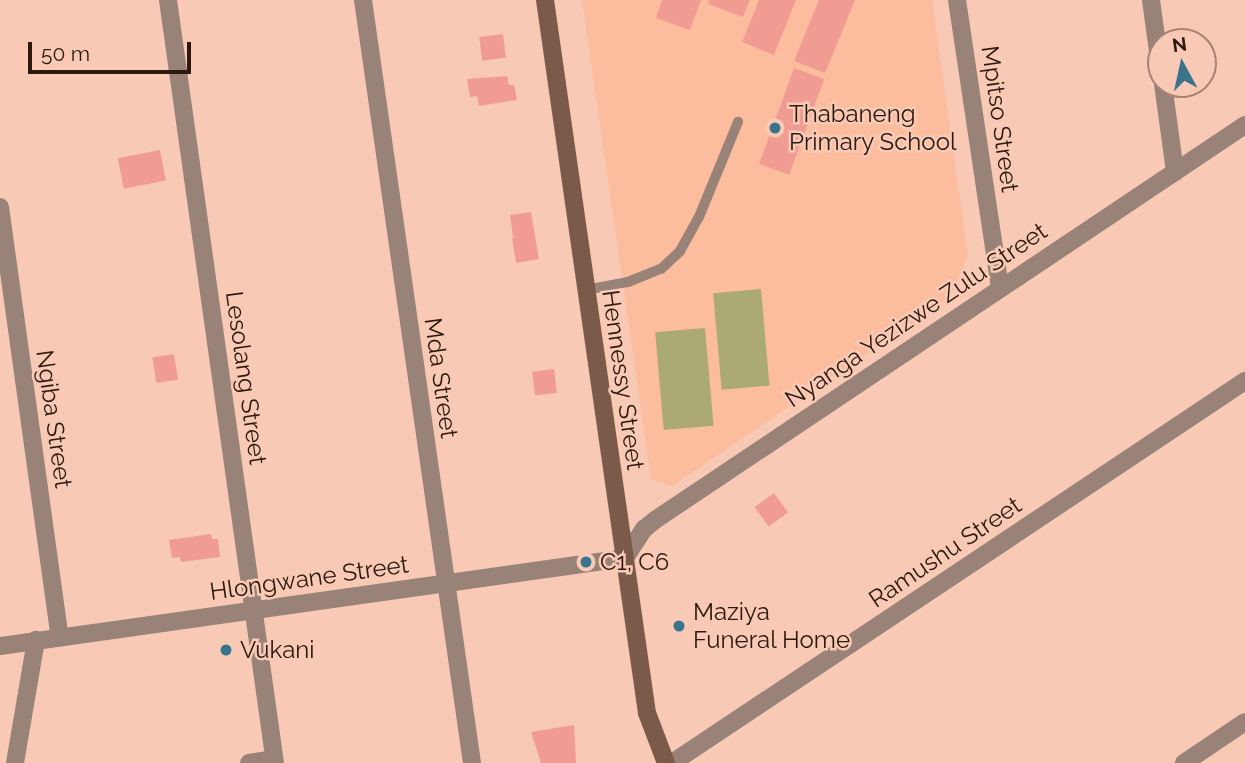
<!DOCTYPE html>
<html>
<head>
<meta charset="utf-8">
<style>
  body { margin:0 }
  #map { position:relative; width:1245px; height:763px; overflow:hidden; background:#f8cab5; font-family:Raleway,sans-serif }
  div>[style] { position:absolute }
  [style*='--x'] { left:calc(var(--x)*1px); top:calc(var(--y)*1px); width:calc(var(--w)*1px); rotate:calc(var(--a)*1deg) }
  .built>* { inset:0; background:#fcbc9e }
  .green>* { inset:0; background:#abaa74; transform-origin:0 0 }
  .building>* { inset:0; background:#f19c92; transform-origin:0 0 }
  .lane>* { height:10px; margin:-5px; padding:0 5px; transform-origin:5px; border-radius:5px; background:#998277 }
  .street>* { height:18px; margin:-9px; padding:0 9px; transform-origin:9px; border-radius:9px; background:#998277 }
  .secondary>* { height:18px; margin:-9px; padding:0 9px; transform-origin:9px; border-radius:9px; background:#7b5a4a }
  .dots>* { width:19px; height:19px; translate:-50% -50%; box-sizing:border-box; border:4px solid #f8cab5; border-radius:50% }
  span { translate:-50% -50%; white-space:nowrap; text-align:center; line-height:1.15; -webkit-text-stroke:5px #f8cab5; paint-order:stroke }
  .poi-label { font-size:24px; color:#2c180e }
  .left { translate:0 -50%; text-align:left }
  .street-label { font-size:24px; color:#2c180e }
  .north { position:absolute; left:1147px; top:28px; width:70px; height:70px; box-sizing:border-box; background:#f8cab5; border:2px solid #a68372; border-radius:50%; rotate:352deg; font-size:19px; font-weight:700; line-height:28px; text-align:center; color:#2c180e }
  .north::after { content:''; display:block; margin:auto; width:24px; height:32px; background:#39748c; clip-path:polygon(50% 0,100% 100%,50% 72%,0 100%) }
  .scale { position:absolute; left:28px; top:42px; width:163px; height:32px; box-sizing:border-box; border:4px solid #2c180e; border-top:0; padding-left:9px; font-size:21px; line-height:24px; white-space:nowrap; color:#2c180e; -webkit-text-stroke:5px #f8cab5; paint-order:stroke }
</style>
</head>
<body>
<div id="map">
  <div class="built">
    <div style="clip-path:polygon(582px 0,932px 0,968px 256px,950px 298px,672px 486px,651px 479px)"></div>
  </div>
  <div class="green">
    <div style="left:761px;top:289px;width:97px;height:48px;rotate:85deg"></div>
    <div style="left:705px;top:328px;width:98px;height:50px;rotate:85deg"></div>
  </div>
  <div class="building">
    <div style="clip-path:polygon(662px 0,701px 0,690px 30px,656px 18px)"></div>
    <div style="clip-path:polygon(709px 0,750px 0,743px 17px,708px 4px)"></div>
    <div style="clip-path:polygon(759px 0,796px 0,774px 55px,742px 42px)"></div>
    <div style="clip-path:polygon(819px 0,855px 0,825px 73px,794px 61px)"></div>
    <div style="left:503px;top:34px;width:24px;height:24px;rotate:83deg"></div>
    <div style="left:794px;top:68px;width:32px;height:102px;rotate:20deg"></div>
    <div style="clip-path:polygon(507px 76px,509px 85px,514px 85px,517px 100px,479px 106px,477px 96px,470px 97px,467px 79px)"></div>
    <div style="left:160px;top:150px;width:31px;height:43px;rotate:79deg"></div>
    <div style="clip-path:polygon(531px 212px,539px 259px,516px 263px,512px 238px,521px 236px,513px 237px,510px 215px)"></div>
    <div style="left:174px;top:354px;width:26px;height:22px;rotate:81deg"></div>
    <div style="left:554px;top:369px;width:24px;height:22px;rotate:83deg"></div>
    <div style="left:774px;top:493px;width:24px;height:24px;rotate:54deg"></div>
    <div style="clip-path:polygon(211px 534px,212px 539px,218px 539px,220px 557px,181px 562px,180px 557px,172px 558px,169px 540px)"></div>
    <div style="clip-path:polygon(574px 725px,576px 763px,541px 763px,531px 732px)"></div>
  </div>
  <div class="lane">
    <div style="--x:586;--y:290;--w:43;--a:-10.8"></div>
    <div style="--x:628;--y:282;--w:35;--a:-22"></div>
    <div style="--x:661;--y:269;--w:26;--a:-43"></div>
    <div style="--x:680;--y:251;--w:39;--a:-61"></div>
    <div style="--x:699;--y:217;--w:103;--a:-67.7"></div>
  </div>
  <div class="street">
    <div style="--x:168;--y:0;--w:770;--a:82.02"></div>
    <div style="--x:363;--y:0;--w:771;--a:81.87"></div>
    <div style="--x:957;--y:0;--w:291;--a:81.5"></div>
    <div style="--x:1151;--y:0;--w:74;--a:82.2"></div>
    <div style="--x:1163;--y:84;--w:89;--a:82.2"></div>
    <div style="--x:0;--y:207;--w:434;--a:82.1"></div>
    <div style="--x:0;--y:646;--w:631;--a:-8.01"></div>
    <div style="--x:625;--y:558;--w:35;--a:-57"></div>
    <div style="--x:644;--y:529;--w:14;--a:-39"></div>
    <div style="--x:655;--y:520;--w:710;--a:-33.8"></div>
    <div style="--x:15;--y:763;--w:125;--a:-80.3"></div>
    <div style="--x:249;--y:763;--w:25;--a:-9"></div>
    <div style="--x:672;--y:763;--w:689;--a:-33.69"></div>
    <div style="--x:1184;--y:763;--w:73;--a:-33.9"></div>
  </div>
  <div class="secondary">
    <div style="--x:545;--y:0;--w:720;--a:81.86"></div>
    <div style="--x:647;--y:713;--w:53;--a:69.2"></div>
  </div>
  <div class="dots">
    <div style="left:775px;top:128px;background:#39748c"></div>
    <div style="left:586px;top:562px;background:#39748c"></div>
    <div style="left:679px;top:626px;background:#39748c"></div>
    <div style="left:226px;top:650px;background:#39748c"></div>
  </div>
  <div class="poi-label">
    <span class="left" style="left:789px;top:128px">Thabaneng<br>Primary School</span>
    <span class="left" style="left:600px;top:562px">C1, C6</span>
    <span class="left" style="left:693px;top:626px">Maziya<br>Funeral Home</span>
    <span class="left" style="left:240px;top:650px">Vukani</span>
  </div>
  <div class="street-label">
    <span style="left:1000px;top:119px;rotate:82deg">Mpitso Street</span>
    <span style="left:916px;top:315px;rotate:-34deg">Nyanga Yezizwe Zulu Street</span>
    <span style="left:246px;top:378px;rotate:82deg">Lesolang Street</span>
    <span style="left:441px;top:378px;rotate:82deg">Mda Street</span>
    <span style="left:623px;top:380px;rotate:82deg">Hennessy Street</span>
    <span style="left:54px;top:419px;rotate:82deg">Ngiba Street</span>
    <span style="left:945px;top:552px;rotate:-34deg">Ramushu Street</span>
    <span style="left:309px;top:578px;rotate:-8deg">Hlongwane Street</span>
  </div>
  <div class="north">N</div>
  <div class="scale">50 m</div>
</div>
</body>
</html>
